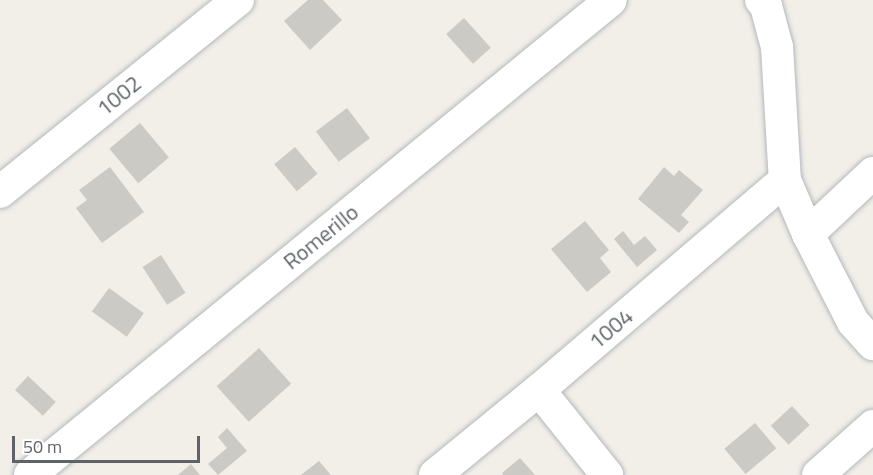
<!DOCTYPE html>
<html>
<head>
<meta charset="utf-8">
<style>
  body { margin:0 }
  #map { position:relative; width:873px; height:475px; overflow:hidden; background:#f1efe8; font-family:"Titillium Web",sans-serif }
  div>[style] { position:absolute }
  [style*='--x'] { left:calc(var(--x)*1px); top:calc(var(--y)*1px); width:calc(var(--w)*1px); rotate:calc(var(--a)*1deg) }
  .building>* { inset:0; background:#cccac5; transform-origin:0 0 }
  .roads { filter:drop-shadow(0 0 2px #b5b8bc) drop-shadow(0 0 2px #b5b8bc) }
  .minor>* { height:32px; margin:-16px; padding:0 16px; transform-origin:16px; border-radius:16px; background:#fff }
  span { translate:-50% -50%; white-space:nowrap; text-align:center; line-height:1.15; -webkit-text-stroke:4.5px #fff; paint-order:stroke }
  .street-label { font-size:22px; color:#5f6368 }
  .scale { position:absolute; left:12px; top:436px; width:188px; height:27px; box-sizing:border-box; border:3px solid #5f6368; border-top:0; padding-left:8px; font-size:18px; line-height:21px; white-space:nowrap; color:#5f6368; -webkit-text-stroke:4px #fff; paint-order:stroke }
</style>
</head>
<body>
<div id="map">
  <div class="building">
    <div style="clip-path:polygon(308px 0,323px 0,342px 20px,310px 50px,284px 21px)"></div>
    <div style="left:464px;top:18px;width:40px;height:24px;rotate:48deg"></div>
    <div style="left:347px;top:108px;width:38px;height:39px;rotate:53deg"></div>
    <div style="left:140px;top:123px;width:45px;height:40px;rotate:50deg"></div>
    <div style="left:295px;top:147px;width:35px;height:27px;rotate:50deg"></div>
    <div style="clip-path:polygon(110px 167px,144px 212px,102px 243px,76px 208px,87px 200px,79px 190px)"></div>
    <div style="clip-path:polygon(664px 167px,674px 176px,679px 170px,703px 190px,681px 215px,689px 222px,679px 233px,638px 199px)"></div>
    <div style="clip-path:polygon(585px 221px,609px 250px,600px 258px,611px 272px,587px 292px,551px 249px)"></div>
    <div style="clip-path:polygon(623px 231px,634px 245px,645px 236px,657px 250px,637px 267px,614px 239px)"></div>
    <div style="left:161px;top:255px;width:45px;height:22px;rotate:57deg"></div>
    <div style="left:109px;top:288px;width:43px;height:29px;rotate:36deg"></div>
    <div style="left:259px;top:348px;width:48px;height:57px;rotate:48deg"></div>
    <div style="left:28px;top:376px;width:38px;height:19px;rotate:43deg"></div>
    <div style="left:792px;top:406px;width:26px;height:29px;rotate:47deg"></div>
    <div style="left:755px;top:423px;width:33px;height:40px;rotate:50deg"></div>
    <div style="clip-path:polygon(227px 428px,247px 451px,218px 475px,208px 464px,227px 448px,218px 437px)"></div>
    <div style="clip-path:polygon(520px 458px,535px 475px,503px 475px,502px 473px)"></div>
    <div style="clip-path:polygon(319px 461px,331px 475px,301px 475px)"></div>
    <div style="clip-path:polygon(191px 464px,200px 475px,178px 475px)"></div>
  </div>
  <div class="roads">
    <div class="minor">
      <div style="--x:761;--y:0;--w:8;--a:50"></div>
      <div style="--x:766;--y:6;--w:42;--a:75"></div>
      <div style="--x:777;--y:47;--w:133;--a:86.6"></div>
      <div style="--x:785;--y:180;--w:59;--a:66.9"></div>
      <div style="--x:808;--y:234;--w:99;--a:62.9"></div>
      <div style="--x:853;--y:322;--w:30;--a:48"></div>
      <div style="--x:0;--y:192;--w:306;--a:-38.9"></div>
      <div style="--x:808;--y:234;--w:89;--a:-43.2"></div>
      <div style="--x:539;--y:390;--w:109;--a:51.3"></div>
      <div style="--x:30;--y:475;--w:750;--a:-39.27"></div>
      <div style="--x:435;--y:475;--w:134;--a:-39.3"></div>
      <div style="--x:539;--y:390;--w:323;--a:-40.5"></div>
      <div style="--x:818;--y:475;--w:74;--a:-41.7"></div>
    </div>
  </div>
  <div class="street-label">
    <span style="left:119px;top:96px;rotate:-39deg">1002</span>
    <span style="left:321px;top:237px;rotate:-39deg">Romerillo</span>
    <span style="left:611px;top:329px;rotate:-40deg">1004</span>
  </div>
  <div class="scale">50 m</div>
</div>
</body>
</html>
